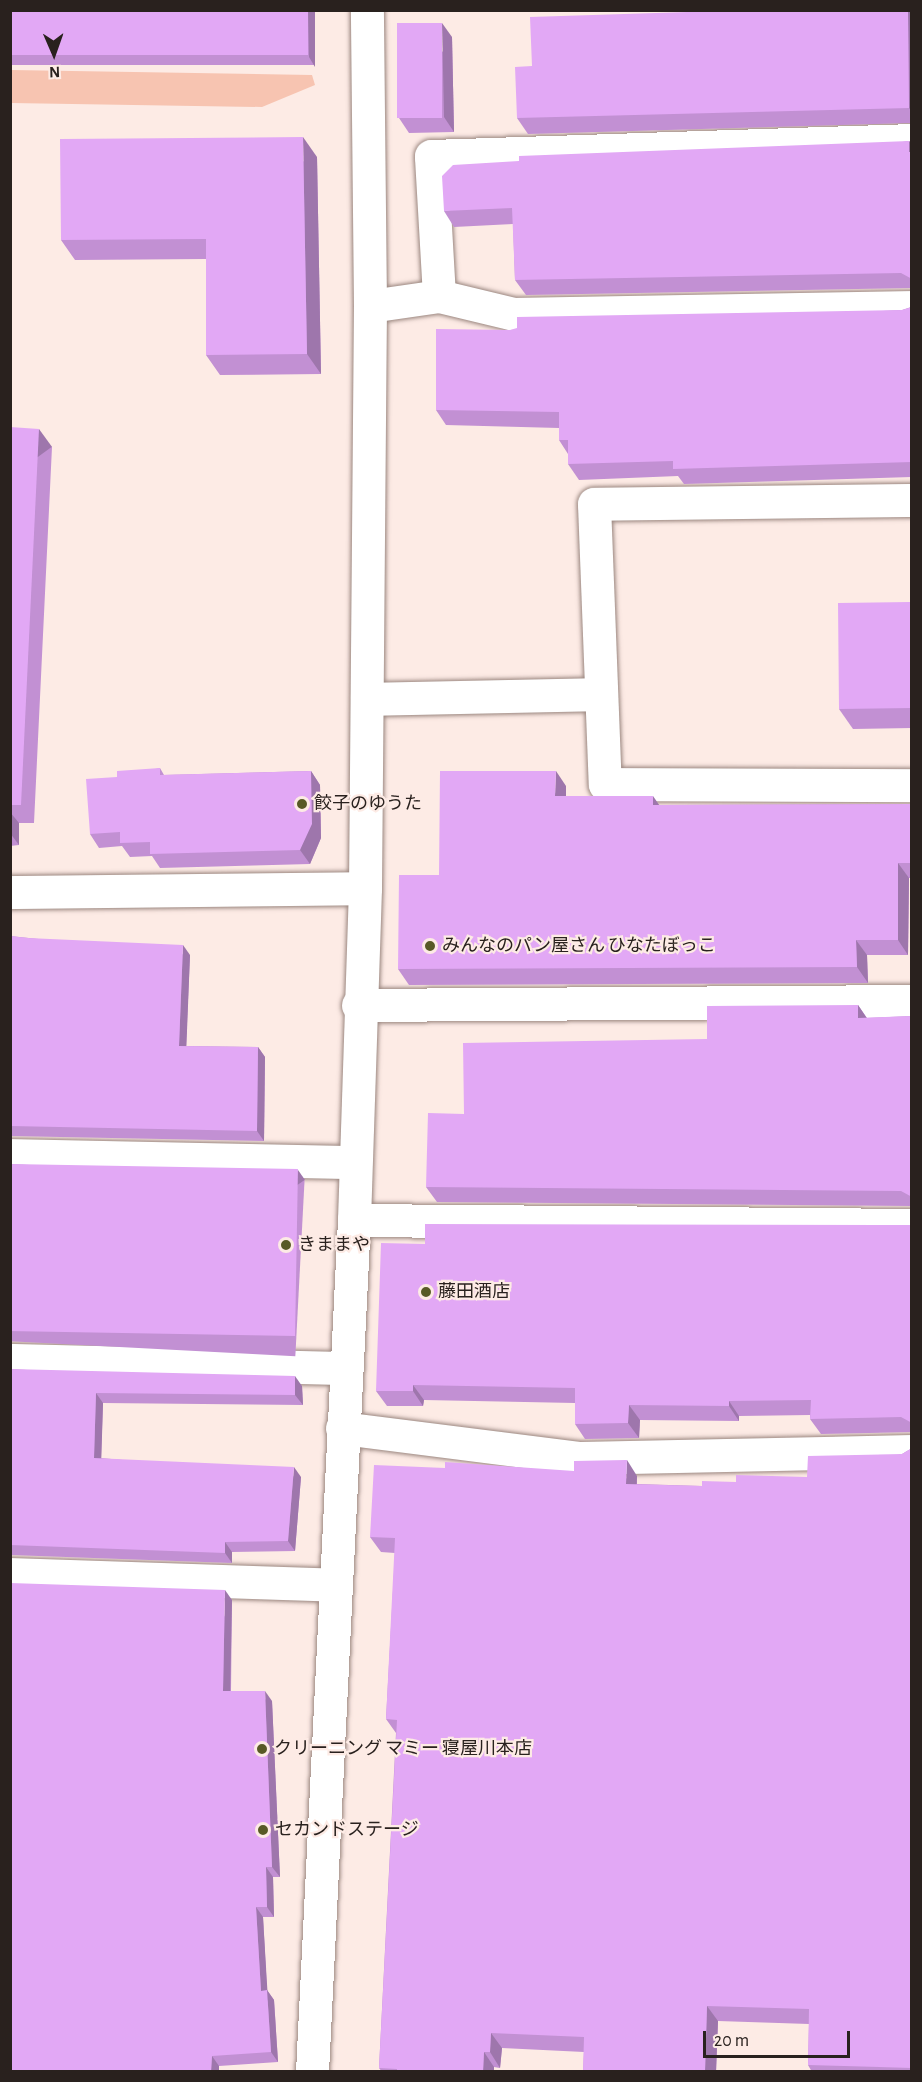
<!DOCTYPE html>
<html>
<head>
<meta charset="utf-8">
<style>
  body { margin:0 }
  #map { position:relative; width:922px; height:2082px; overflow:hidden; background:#fdebe5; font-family:"Alegreya Sans","Noto Sans JP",sans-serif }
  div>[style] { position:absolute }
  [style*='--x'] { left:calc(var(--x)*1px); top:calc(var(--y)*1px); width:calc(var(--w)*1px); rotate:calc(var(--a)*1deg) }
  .green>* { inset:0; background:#f7c4b1 }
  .roads { filter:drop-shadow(0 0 2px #9b8780) drop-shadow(0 0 2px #9b8780) }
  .minor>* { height:33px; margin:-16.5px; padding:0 16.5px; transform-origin:16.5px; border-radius:16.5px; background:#fff }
  .tertiary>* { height:33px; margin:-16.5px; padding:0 16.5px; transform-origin:16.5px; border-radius:16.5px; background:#fff }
  .wall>* { inset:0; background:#c290d3; transform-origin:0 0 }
  .shaded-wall>* { inset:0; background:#9e76ac; transform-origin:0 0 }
  .building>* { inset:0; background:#e2a8f5; transform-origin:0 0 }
  .dots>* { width:16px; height:16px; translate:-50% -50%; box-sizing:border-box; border:3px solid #fdebe5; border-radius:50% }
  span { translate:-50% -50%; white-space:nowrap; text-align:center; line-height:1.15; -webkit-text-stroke:4.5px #fdebe5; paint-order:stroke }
  .poi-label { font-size:18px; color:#29211e }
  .left { translate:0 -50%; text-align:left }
  .frame { position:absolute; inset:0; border:12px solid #29211e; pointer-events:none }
  .north { position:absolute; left:24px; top:24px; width:60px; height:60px; -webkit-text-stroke:4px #fdebe5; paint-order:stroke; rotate:178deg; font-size:16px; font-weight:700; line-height:24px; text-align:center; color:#29211e }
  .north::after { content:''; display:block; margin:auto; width:21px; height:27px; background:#29211e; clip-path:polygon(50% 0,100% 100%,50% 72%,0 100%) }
  .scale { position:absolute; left:703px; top:2031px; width:147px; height:27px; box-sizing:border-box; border:3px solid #29211e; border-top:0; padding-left:8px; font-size:18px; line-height:21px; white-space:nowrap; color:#29211e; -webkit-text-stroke:4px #fdebe5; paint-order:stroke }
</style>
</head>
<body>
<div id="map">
  <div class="green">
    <div style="clip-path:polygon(11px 70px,312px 75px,315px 85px,262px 107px,11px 103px)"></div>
  </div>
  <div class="roads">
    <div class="minor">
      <div style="--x:439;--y:296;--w:140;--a:-93.3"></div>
      <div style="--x:431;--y:156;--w:481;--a:-1.9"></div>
      <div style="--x:370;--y:306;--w:70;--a:-8.2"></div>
      <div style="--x:439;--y:296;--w:77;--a:13.5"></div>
      <div style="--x:514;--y:314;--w:398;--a:-1"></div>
      <div style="--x:912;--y:500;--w:318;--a:179.3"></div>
      <div style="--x:594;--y:504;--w:280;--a:87.8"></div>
      <div style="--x:605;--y:784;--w:307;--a:0.2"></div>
      <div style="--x:367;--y:699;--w:234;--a:-1.2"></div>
      <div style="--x:10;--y:892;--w:355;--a:-0.6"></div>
      <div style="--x:358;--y:1005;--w:554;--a:-0.41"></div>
      <div style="--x:10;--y:1155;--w:344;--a:1.2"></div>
      <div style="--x:354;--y:1220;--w:558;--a:0.51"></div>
      <div style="--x:10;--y:1360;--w:335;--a:1.4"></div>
      <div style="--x:342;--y:1428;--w:240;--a:7.2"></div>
      <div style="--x:580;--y:1458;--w:332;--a:-1.2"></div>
      <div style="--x:10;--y:1574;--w:325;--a:1.9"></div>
    </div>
    <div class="tertiary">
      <div style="--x:312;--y:2072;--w:853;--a:-87.18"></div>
      <div style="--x:354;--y:1220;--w:332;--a:-88.1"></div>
      <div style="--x:365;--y:888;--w:582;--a:-89.51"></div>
      <div style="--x:370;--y:306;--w:296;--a:-90.6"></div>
    </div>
  </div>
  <div class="wall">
    <div style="left:10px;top:10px;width:305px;height:55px"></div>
    <div style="clip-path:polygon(912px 10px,912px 123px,528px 134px,517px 118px,532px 66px)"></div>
    <div style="clip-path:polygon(452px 37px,454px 132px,409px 133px,399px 118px)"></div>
    <div style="clip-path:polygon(909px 141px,912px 144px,912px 288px,526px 295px,515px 280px,513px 224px,454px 227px,444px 211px)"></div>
    <div style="clip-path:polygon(317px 157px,321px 374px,220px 375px,206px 355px,206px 259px,75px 260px,61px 240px)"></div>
    <div style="clip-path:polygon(911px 307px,912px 477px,684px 484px,678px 476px,579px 480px,568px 464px,568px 454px,559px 440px,559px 428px,446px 425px,436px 410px,510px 330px,902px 310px)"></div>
    <div style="clip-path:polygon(10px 427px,52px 447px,34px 823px,19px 823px,19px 845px,10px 846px)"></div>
    <div style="clip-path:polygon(910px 602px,912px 604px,912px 728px,853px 729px,839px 709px)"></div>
    <div style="clip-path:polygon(160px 768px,164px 775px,311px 771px,320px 785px,321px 838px,310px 864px,160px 868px,152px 856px,130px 857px,122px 846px,99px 848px,90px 834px,117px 777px)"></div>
    <div style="clip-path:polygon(566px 786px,566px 796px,660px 805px,912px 804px,912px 878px,909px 878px,908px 955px,867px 955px,868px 983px,409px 985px,398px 969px,439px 875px)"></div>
    <div style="clip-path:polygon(10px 936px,190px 955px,186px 1046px,258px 1047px,265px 1057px,264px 1141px,10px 1136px)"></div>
    <div style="clip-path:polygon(858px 1005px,867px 1018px,912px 1016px,912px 1206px,437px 1202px,426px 1187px,464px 1114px,707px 1039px)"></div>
    <div style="left:10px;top:1164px;width:295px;height:177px;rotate:3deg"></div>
    <div style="clip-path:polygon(912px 1225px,912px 1432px,821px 1434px,810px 1419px,810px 1415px,739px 1416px,739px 1421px,640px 1420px,639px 1438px,585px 1439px,575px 1424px,575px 1403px,424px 1400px,423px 1406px,387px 1406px,376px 1391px,425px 1244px)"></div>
    <div style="clip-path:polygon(10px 1369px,302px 1386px,303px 1405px,103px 1403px,101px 1458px,301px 1477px,295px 1551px,232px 1552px,232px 1563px,11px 1555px)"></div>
    <div style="clip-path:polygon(912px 1448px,912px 2072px,812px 2072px,808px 2065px,809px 2024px,718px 2021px,716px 2072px,583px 2072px,584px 2052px,502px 2048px,500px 2068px,494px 2067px,494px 2072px,382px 2072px,379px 2068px,396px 1733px,386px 1719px,395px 1553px,381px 1552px,370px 1537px,637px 1476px,637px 1484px,702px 1486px,736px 1482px,807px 1477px,902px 1454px)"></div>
    <div style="clip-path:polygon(232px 1600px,231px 1691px,272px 1701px,280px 1877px,273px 1877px,274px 1917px,263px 1917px,267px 1990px,274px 2000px,278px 2062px,219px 2066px,219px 2072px,10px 2072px)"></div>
  </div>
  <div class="shaded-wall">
    <div style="clip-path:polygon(308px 10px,315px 10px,315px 67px,309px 57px)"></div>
    <div style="clip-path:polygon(908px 10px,912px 10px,912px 112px,909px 108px)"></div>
    <div style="clip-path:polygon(442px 23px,452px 37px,454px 132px,444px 117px)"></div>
    <div style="clip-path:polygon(303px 137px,317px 157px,321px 374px,307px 354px)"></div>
    <div style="clip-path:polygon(909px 141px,912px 144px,912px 155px,909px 152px)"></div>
    <div style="left:39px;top:429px;width:22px;height:376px;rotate:54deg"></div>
    <div style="clip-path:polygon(311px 771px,320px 785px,321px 838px,310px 864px,300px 850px)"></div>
    <div style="clip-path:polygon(556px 771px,566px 786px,566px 811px,555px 796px)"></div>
    <div style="clip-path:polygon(653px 796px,664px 812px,653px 805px)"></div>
    <div style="clip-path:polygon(10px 812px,19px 823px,19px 845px,10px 833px)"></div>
    <div style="clip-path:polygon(898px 863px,909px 878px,908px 955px,898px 940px)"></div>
    <div style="clip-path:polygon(856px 940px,867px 955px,868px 983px,857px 967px)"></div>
    <div style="clip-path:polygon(183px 945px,190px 955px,186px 1056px,179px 1046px)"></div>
    <div style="clip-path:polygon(858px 1005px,868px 1020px,858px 1018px)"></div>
    <div style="clip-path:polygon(258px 1047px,265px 1057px,264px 1141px,257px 1131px)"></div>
    <div style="left:298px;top:1170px;width:12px;height:167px;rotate:55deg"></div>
    <div style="clip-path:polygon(295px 1376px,302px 1386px,303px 1405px,295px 1395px)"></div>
    <div style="clip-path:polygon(413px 1385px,424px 1400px,423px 1406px,413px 1391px)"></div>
    <div style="clip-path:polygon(96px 1393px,103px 1403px,101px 1468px,94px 1458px)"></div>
    <div style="clip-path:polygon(729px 1401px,739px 1416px,739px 1421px,729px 1406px)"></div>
    <div style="clip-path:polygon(629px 1405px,640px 1420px,639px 1438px,628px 1423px)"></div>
    <div style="clip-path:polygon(627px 1460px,637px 1476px,636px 1499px,626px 1484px)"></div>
    <div style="clip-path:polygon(294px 1467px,301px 1477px,295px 1551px,288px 1541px)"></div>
    <div style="clip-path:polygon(225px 1542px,232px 1552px,232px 1563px,225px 1553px)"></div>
    <div style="clip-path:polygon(225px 1590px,232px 1600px,230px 1701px,223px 1691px)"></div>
    <div style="clip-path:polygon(265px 1691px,272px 1701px,280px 1877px,272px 1867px)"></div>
    <div style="clip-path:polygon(266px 1867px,273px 1877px,274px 1917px,267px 1907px)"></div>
    <div style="clip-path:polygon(256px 1907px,263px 1917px,268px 2001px,261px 1991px)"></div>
    <div style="clip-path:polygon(267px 1990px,274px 2000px,278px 2062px,271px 2052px)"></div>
    <div style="clip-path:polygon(707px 2006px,718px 2021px,716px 2072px,705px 2072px)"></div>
    <div style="clip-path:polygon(491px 2033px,502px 2048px,500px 2068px,490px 2052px)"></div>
    <div style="clip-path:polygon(484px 2052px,494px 2067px,494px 2072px,483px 2072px)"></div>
    <div style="clip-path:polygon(212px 2056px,219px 2066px,219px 2072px,211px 2072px)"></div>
  </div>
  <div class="building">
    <div style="left:10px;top:10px;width:298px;height:45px"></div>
    <div style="clip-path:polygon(750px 10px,908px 10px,909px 108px,517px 118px,515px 67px,532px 66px,530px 17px)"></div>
    <div style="left:397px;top:23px;width:45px;height:95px"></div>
    <div style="clip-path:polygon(303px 137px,307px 354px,206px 355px,206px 239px,61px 240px,60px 139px)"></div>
    <div style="clip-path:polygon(909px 141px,909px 152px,912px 152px,912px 279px,901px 273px,515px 280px,512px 208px,444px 211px,442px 176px,453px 165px,519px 161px,519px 156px)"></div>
    <div style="clip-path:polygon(912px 307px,912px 462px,673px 469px,673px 461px,568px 464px,568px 440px,559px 440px,559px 412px,436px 410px,436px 329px,510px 330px,517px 328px,517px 317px,902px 310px)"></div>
    <div style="clip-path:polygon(10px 427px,39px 429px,21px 805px,10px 805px)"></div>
    <div style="clip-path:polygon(910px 602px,910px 620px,912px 620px,912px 708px,839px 709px,838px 603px)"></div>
    <div style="clip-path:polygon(160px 768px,160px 775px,311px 771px,312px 824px,300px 850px,150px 854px,150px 842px,120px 843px,120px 832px,90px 834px,86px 779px,117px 777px,117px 771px)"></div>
    <div style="clip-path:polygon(440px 771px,556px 771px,555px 796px,653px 796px,653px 805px,912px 804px,912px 863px,898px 863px,898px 940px,856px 940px,857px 967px,398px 969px,399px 875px,439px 875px)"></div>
    <div style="clip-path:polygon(10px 936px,28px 938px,183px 945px,179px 1046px,258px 1047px,257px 1131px,10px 1126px)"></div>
    <div style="clip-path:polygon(858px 1005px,858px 1018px,912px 1016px,912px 1197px,901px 1191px,426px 1187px,428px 1113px,464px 1114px,463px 1043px,707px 1039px,707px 1006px)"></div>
    <div style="left:10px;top:1164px;width:288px;height:167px;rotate:1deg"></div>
    <div style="clip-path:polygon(425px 1224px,912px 1225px,912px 1423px,901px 1417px,810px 1419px,811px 1400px,729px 1401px,729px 1406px,629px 1405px,628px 1423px,575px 1424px,575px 1388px,413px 1385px,413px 1391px,376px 1391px,381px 1243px,425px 1244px)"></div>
    <div style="clip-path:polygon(10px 1369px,295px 1376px,295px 1395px,96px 1393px,94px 1458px,294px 1467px,288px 1541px,225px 1542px,225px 1553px,10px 1545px)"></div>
    <div style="clip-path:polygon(912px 1448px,912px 2068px,808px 2065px,809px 2009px,707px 2006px,705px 2072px,583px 2072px,584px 2037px,491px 2033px,490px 2052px,484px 2052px,483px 2072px,397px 2072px,397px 2069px,379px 2068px,397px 1720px,386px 1719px,395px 1538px,370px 1537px,374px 1465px,445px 1468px,445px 1462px,574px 1471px,574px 1461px,627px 1460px,626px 1484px,702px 1486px,702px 1481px,736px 1482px,736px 1475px,807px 1477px,808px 1456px,902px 1454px)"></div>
    <div style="clip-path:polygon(10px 1583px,225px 1590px,223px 1691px,265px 1691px,272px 1867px,266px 1867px,267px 1907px,256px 1907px,261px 1991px,267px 1990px,271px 2052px,212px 2056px,211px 2072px,10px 2072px)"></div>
  </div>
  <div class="dots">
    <div style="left:302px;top:804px;background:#585926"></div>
    <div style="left:430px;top:946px;background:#585926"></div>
    <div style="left:286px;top:1245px;background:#585926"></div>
    <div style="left:426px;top:1292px;background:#585926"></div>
    <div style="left:262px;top:1749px;background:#585926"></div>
    <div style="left:263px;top:1830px;background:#585926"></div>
  </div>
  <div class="poi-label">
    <span class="left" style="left:314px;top:804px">餃子のゆうた</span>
    <span class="left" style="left:442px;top:946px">みんなのパン屋さん ひなたぼっこ</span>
    <span class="left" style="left:298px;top:1245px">きままや</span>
    <span class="left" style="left:438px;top:1292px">藤田酒店</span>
    <span class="left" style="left:274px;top:1749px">クリーニング マミー 寝屋川本店</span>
    <span class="left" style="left:275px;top:1830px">セカンドステージ</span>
  </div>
  <div class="frame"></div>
  <div class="north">N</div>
  <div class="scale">20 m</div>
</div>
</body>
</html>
